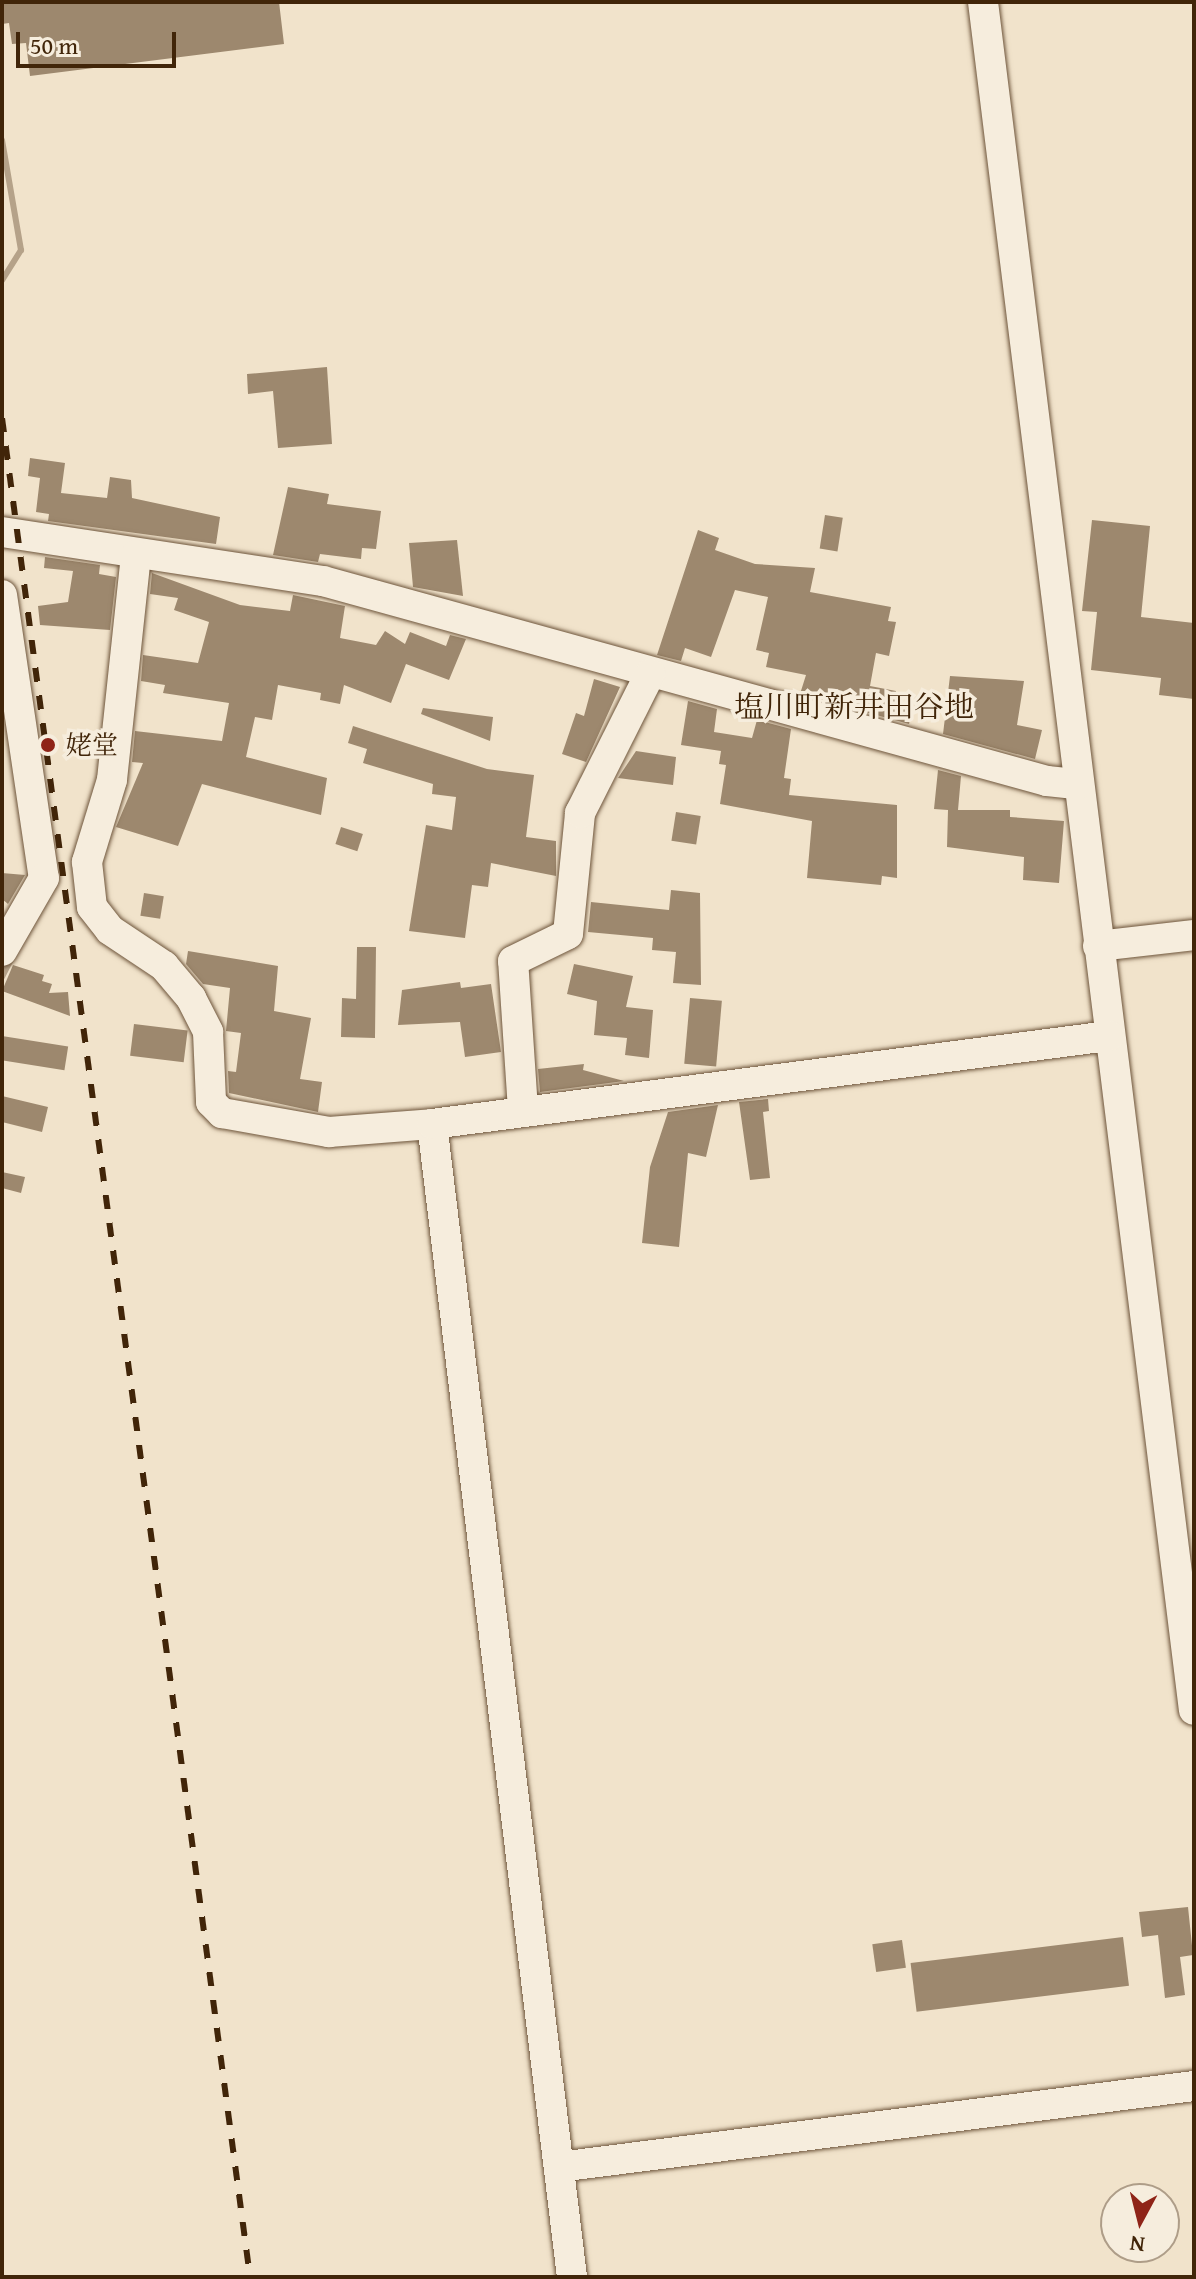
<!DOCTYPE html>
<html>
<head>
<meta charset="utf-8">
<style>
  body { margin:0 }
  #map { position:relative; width:1196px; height:2279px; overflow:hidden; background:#f1e3cb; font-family:"Gentium Book Plus","Noto Serif JP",serif }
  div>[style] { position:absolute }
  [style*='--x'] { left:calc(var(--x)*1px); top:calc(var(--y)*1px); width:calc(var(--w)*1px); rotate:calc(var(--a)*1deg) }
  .stream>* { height:6px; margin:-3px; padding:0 3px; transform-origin:3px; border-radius:3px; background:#b5a289 }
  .building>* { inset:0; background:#9d886e; transform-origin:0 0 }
  .roads { filter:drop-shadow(0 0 2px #6d543a) drop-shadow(0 0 2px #6d543a) }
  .minor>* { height:30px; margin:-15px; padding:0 15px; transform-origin:15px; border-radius:15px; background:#f6eddd }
  .rail>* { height:6px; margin-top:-3px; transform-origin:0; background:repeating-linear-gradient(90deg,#412509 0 14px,transparent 0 28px) }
  .dots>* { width:22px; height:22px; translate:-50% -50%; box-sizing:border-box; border:4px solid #f6eddd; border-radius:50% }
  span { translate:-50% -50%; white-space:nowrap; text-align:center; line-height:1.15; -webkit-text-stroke:7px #f6eddd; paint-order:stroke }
  .poi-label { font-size:26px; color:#412509 }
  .left { translate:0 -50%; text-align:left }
  .quarter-label { font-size:30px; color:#412509 }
  .frame { position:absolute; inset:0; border:4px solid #412509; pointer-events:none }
  .north { position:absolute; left:1100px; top:2183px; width:80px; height:80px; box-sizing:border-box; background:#f6eddd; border:2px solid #ae9d88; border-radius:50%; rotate:187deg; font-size:22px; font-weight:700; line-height:32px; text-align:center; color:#412509 }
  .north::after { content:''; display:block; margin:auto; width:28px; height:36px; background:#8f2418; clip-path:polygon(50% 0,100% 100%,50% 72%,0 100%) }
  .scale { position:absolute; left:16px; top:32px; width:160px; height:36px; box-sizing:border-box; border:4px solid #412509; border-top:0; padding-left:10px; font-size:24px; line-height:28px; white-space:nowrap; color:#412509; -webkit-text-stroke:6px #f6eddd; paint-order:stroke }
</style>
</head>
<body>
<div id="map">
  <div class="stream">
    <div style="--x:2;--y:140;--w:112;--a:80.2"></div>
    <div style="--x:21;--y:250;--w:36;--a:122"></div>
    <div style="--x:2;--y:977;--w:20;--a:-63"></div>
  </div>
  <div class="building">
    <div style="clip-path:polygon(279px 2px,284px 44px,30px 76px,26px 43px,12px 44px,9px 23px,2px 24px,2px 3px,15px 2px)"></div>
    <div style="clip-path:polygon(327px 367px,332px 444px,278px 448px,273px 391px,248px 394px,247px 374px)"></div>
    <div style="clip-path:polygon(30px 458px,65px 463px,61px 493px,107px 498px,110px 477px,131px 480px,132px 498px,220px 517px,216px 544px,48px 521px,49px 514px,36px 512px,40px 478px,28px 476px)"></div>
    <div style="clip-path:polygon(288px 487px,329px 494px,327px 504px,381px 511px,376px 549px,362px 548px,361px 559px,320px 554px,318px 562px,273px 555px)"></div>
    <div style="left:825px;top:515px;width:18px;height:34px;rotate:9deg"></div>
    <div style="clip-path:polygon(1092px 520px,1150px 526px,1141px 617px,1194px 623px,1194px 699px,1159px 695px,1161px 678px,1091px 670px,1097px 612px,1082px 611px)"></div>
    <div style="clip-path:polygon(698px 530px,719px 538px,715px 550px,755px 564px,815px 568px,810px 592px,891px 607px,888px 621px,896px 622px,889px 656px,876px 653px,870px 686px,896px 691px,895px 700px,913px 704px,909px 724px,800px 694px,806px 675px,766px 667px,769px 653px,756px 650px,768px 597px,735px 590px,711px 657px,685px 648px,681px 661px,657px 655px)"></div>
    <div style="clip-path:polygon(457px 540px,463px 596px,413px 587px,409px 543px)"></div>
    <div style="clip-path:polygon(45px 557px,100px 565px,99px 574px,116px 577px,110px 630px,40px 625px,38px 606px,68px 602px,73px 571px,44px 568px)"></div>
    <div style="clip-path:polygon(152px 573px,240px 605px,290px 611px,293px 595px,345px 606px,340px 638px,376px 645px,385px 631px,405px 644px,410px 632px,446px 646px,450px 635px,466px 639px,449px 680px,406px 664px,391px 703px,344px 685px,340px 704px,320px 700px,321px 693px,278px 685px,272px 720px,255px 717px,246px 757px,327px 778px,321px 815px,202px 784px,178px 846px,116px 827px,143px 763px,132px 762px,135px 731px,222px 741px,229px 703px,163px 693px,165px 685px,141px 681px,143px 655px,198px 663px,209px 622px,174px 610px,178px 598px,150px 594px)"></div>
    <div style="clip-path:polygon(950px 676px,1024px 681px,1017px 725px,1042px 730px,1035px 759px,943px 734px)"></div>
    <div style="clip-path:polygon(594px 679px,620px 687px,586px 762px,562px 754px,576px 713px,584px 716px)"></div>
    <div style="clip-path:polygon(688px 701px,717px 709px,714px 732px,752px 738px,757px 720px,791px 729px,784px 778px,791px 779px,789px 795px,897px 805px,897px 878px,882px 876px,881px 885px,807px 878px,812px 821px,720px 804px,726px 765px,719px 764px,721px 751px,681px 745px)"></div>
    <div style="clip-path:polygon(423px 708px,493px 717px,490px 741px,421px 714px)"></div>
    <div style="clip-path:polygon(353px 726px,487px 769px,534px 775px,526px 837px,556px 841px,556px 876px,491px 863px,488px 887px,472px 885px,465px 938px,409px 931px,426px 825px,452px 830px,456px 797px,432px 794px,433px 784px,363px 763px,367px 749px,348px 743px)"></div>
    <div style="clip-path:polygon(636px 751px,676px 757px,673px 785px,618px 778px)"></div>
    <div style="clip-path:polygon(938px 770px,961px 776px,958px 810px,1010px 810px,1010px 817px,1064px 821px,1059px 883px,1023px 880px,1024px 857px,947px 847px,948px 810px,934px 809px)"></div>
    <div style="left:676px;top:812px;width:25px;height:29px;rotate:9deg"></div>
    <div style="left:341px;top:827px;width:23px;height:18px;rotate:18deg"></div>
    <div style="clip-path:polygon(2px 873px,25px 875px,8px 904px,2px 899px)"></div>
    <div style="clip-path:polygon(671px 890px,700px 893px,701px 985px,673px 983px,676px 952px,652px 950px,653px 938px,588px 932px,591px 902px,669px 910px)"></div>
    <div style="left:144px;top:893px;width:20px;height:23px;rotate:9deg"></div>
    <div style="clip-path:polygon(357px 947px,376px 947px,375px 1038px,341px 1037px,342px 998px,356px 999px)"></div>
    <div style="clip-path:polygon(188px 951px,278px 966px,274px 1011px,311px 1018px,300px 1079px,322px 1082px,318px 1112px,229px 1093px,228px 1071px,236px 1072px,241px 1033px,226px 1031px,230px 988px,203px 984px,186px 964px)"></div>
    <div style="clip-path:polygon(574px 964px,633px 976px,626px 1007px,653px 1010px,649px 1058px,625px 1055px,627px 1038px,594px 1035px,597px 1001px,567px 994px)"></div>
    <div style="clip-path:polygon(13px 965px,44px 975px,42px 981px,52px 984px,49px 993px,68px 992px,70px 1016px,2px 991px)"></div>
    <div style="clip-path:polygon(460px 982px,461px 988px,491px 984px,501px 1052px,465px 1057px,460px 1022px,398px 1025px,402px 990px)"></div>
    <div style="left:690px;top:998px;width:32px;height:66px;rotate:5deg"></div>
    <div style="left:134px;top:1024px;width:54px;height:32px;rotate:7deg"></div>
    <div style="left:2px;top:1036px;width:67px;height:24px;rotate:9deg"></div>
    <div style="clip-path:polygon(584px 1064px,583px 1070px,624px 1081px,540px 1092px,538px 1069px)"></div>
    <div style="clip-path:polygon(2px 1096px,48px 1107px,42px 1132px,2px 1122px)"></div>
    <div style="clip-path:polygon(768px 1099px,769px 1111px,763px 1112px,770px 1178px,750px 1180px,739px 1102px)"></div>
    <div style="clip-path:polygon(718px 1105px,706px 1157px,688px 1153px,679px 1247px,642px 1243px,650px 1167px,668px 1112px)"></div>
    <div style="clip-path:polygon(2px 1172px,25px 1177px,21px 1193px,2px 1188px)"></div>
    <div style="clip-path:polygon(1188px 1907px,1193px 1955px,1180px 1957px,1185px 1995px,1165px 1998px,1158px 1935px,1142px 1937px,1139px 1912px)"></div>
    <div style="left:1123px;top:1937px;width:49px;height:214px;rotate:83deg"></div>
    <div style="left:902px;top:1940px;width:28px;height:30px;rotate:82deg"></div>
  </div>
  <div class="roads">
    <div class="minor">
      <div style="--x:983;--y:2;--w:1721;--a:82.96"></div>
      <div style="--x:2;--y:532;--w:325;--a:8.7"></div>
      <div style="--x:323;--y:581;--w:751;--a:15.44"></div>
      <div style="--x:1047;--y:781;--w:31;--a:6"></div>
      <div style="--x:136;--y:555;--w:226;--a:96.1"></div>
      <div style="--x:112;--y:780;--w:86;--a:107"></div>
      <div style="--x:87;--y:862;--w:45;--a:83.7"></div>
      <div style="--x:92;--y:907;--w:29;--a:52"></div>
      <div style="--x:110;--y:930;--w:65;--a:33.7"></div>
      <div style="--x:164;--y:966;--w:42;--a:49.8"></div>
      <div style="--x:191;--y:998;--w:38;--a:63"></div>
      <div style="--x:208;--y:1032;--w:70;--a:87.5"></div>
      <div style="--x:211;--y:1102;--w:16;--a:45"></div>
      <div style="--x:222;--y:1113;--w:109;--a:10.1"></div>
      <div style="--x:329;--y:1132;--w:103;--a:-4.4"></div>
      <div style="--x:2;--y:595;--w:286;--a:81.6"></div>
      <div style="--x:44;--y:878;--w:84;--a:119.9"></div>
      <div style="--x:1098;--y:946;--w:97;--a:-6.5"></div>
      <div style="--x:523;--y:1110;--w:149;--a:-93.8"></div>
      <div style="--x:513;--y:961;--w:61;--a:-26.1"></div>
      <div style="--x:568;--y:934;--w:122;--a:-84.3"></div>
      <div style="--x:580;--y:813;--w:156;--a:-63.3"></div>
      <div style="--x:559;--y:2167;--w:640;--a:-7.27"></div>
      <div style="--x:572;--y:2277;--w:1161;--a:-96.92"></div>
      <div style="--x:432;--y:1124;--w:683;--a:-7.41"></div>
    </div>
  </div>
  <div class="rail">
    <div style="--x:2;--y:418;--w:1875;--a:82.4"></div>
  </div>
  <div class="dots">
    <div style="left:48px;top:745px;background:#8f2418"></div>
  </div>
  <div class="poi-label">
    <span class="left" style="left:66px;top:745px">姥堂</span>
  </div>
  <div class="quarter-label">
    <span style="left:854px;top:706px">塩川町新井田谷地</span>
  </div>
  <div class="frame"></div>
  <div class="north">N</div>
  <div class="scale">50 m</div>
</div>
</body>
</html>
